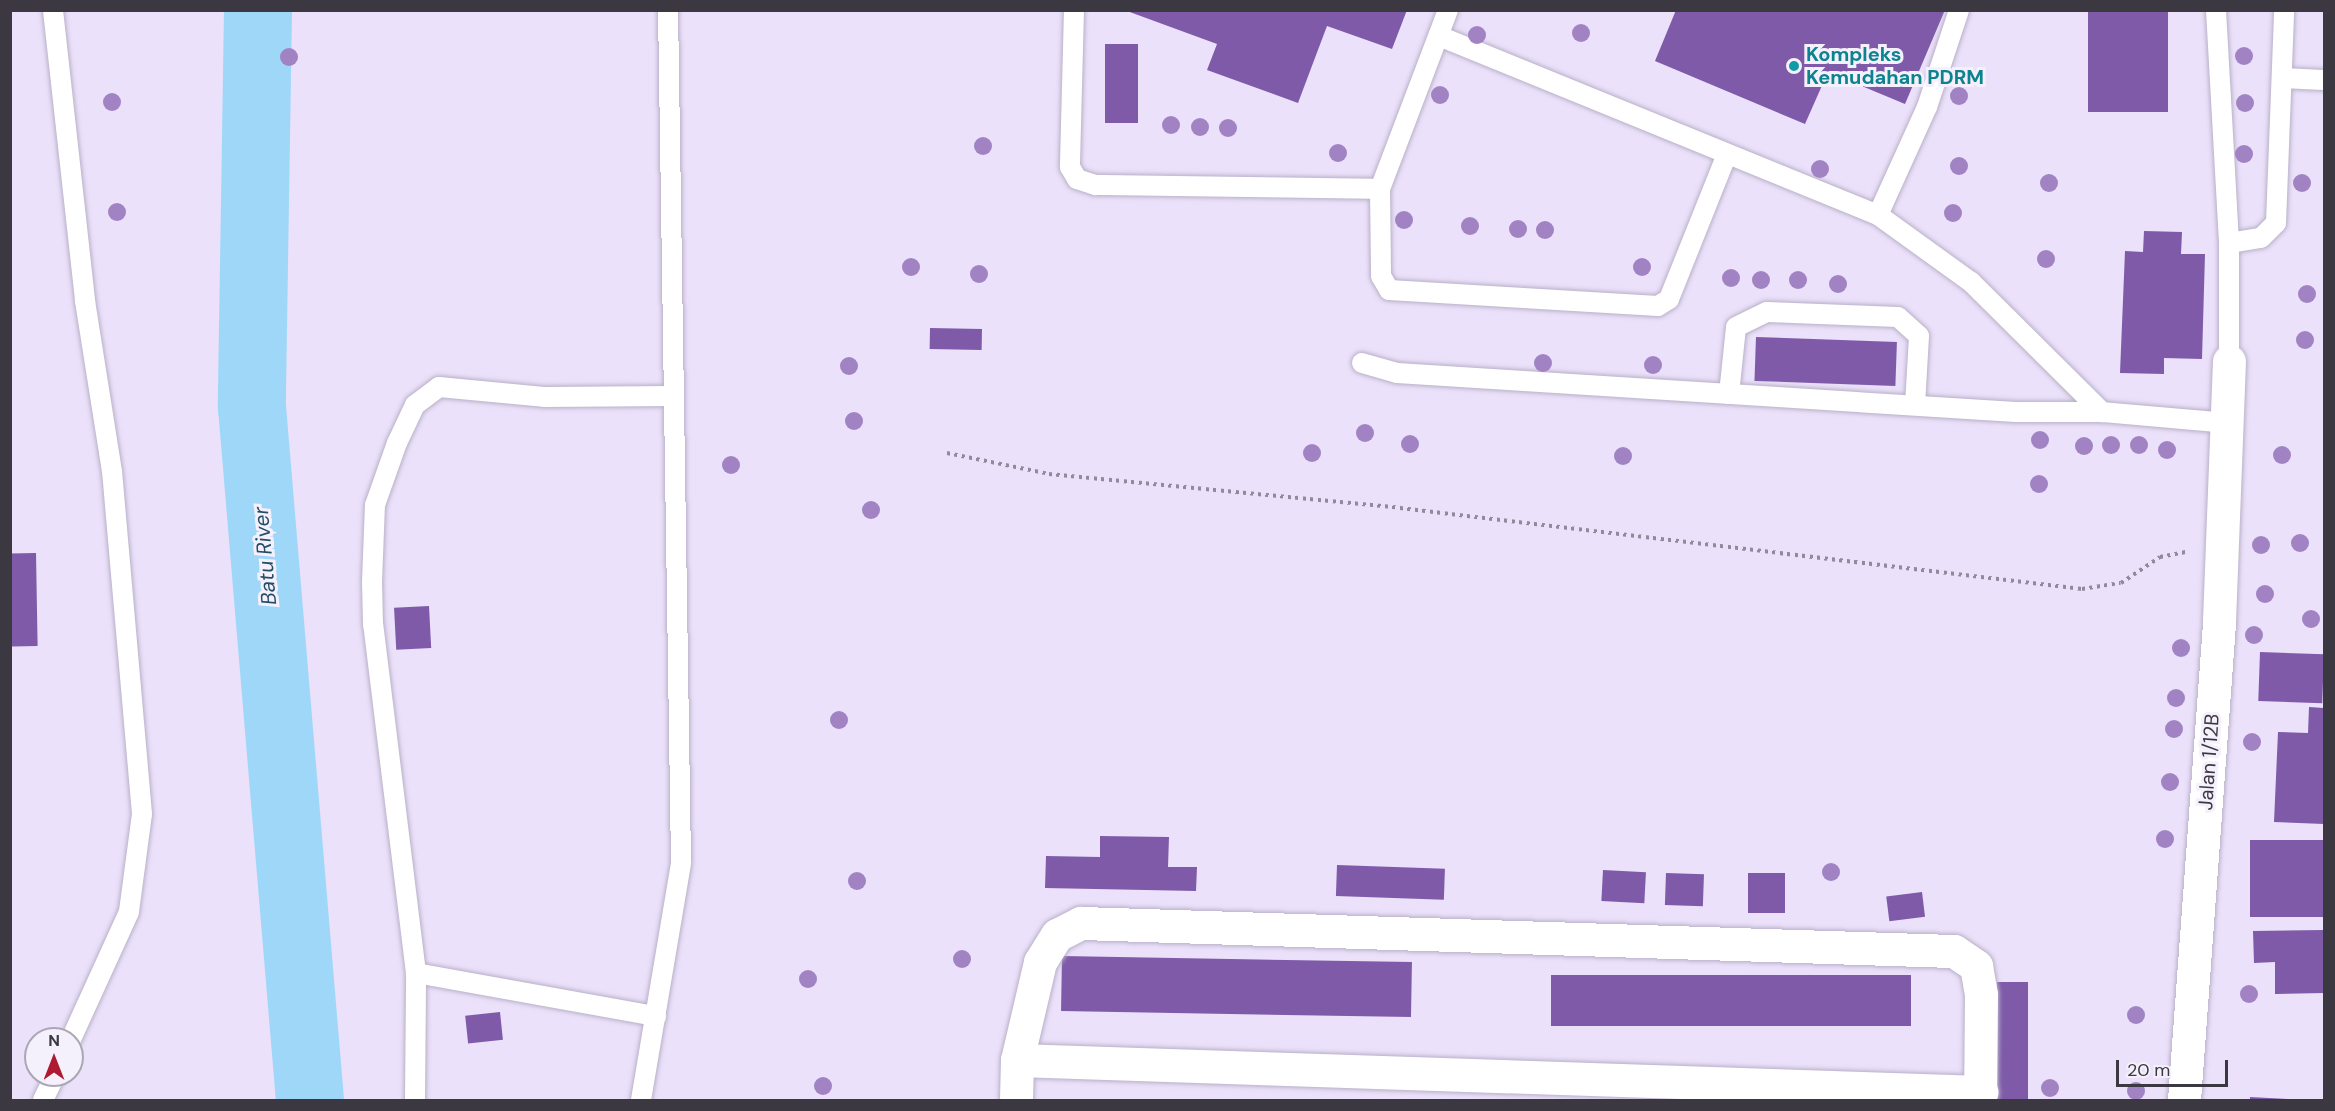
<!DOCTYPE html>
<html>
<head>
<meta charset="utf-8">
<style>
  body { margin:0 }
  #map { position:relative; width:2335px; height:1111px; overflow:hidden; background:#ebe1fa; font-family:"DM Sans",sans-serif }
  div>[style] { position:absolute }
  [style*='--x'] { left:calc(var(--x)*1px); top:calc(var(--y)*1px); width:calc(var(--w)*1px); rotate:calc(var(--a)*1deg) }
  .river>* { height:68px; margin:-34px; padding:0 34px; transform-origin:34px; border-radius:34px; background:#9fd7f9 }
  .building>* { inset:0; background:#7e5aa9; transform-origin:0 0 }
  .path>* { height:4px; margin-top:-2px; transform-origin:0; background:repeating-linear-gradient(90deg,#918a9b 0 3px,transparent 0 7.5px) }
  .roads { filter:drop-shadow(0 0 2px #b9b0c8) drop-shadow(0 0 2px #b9b0c8) }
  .service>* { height:20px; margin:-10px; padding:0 10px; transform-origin:10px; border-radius:10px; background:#fff }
  .minor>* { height:33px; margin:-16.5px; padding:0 16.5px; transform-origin:16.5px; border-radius:16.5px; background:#fff }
  .trees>* { width:18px; height:18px; margin:-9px; border-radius:50%; background:#a182c3 }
  .dots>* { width:16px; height:16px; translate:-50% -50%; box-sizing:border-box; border:3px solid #f5f1fc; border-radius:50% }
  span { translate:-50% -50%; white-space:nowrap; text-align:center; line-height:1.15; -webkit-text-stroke:6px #f5f1fc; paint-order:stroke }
  .culture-label { font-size:20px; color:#0d838f; font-weight:700 }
  .left { translate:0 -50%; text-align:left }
  .street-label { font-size:20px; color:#3c3842 }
  .water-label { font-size:21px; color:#224d64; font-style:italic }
  .frame { position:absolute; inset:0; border:12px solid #3c3842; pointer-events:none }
  .north { position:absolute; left:24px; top:1027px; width:60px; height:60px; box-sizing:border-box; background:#f5f1fc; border:2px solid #aba7b2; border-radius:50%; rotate:0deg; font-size:16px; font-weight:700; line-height:24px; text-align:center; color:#3c3842 }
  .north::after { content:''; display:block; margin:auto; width:21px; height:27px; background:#ae1a30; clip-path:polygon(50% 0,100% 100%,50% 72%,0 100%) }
  .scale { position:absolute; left:2116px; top:1060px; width:112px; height:27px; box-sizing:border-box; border:3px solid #3c3842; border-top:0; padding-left:8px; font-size:18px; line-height:21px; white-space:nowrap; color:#3c3842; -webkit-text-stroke:4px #f5f1fc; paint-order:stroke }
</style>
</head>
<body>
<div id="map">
  <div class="river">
    <div style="--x:258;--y:10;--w:397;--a:90.9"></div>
    <div style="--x:252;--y:407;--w:695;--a:85.22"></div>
  </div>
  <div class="building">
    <div style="clip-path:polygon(1407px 10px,1392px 49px,1327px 26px,1298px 103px,1207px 70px,1217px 44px,1127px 11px)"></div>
    <div style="clip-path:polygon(1676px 10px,1945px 10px,1905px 104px,1828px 72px,1805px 124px,1655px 61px)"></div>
    <div style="left:2088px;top:10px;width:80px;height:102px"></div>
    <div style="left:1105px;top:44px;width:33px;height:79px"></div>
    <div style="clip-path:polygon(2144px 231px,2182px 232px,2181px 254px,2205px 254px,2202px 359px,2164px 358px,2164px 374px,2120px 373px,2125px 251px,2143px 252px)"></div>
    <div style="left:930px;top:328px;width:52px;height:21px;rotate:1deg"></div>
    <div style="left:1756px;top:337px;width:141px;height:44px;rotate:2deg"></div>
    <div style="left:36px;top:553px;width:93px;height:26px;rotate:89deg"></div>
    <div style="left:429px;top:606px;width:42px;height:35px;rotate:87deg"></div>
    <div style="left:2260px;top:652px;width:64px;height:49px;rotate:2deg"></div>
    <div style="clip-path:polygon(2309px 707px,2324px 708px,2324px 824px,2274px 822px,2278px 732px,2308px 733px)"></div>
    <div style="clip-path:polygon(1100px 836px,1169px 837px,1168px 867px,1197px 867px,1196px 891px,1045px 888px,1046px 856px,1100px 857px)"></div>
    <div style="left:2324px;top:840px;width:77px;height:74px;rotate:90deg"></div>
    <div style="left:1337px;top:865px;width:108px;height:31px;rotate:2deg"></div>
    <div style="left:1603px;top:870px;width:43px;height:31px;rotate:3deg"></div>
    <div style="left:1666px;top:873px;width:38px;height:32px;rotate:2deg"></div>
    <div style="left:1748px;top:873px;width:37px;height:40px"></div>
    <div style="left:1922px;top:892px;width:25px;height:36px;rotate:83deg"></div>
    <div style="clip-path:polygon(2324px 930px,2324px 993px,2275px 994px,2275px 962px,2254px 963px,2253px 931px)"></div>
    <div style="left:1062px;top:956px;width:350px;height:55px;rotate:1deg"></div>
    <div style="left:1551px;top:975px;width:360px;height:51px"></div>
    <div style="left:1997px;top:982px;width:31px;height:118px"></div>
    <div style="left:500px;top:1012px;width:28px;height:35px;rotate:84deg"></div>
    <div style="clip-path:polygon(2250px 1097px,2288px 1099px,2288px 1100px,2250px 1100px)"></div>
  </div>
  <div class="path">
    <div style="--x:947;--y:453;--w:104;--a:11.6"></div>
    <div style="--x:1049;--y:474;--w:353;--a:5.5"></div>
    <div style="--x:1400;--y:508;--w:687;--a:6.77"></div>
    <div style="--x:2082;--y:589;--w:39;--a:-9"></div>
    <div style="--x:2121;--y:583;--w:47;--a:-33.7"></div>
    <div style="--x:2160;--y:557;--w:26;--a:-11"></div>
  </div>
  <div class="roads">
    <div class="service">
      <div style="--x:53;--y:10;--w:293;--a:83.7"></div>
      <div style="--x:85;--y:301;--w:172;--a:81"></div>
      <div style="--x:112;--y:471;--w:344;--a:85"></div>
      <div style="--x:142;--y:814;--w:99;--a:97.6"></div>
      <div style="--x:129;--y:912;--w:140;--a:114.5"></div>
      <div style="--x:1074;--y:10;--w:157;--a:91.5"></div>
      <div style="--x:1070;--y:167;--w:14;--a:60"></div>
      <div style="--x:1077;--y:179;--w:20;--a:18"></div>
      <div style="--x:1096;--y:185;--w:284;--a:0.8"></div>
      <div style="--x:1448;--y:10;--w:191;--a:110.8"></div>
      <div style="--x:1380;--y:189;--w:87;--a:89.3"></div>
      <div style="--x:1381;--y:276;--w:16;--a:60"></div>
      <div style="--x:1389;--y:290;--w:269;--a:3.4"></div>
      <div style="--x:1658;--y:306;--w:13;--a:-32"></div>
      <div style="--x:1669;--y:299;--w:156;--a:-68.2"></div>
      <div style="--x:2216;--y:10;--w:233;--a:86.8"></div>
      <div style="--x:2229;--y:243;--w:118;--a:90"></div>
      <div style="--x:1439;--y:36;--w:474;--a:22.2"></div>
      <div style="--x:1878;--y:215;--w:119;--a:-65.6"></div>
      <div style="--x:1927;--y:107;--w:102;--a:-71.7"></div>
      <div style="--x:2282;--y:78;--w:42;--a:2.7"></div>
      <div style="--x:1878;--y:215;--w:115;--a:35.8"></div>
      <div style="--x:1971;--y:282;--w:185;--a:44.8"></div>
      <div style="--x:2102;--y:412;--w:125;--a:5"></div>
      <div style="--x:2229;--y:243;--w:32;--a:-9"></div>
      <div style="--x:2261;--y:238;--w:21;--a:-45"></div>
      <div style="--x:2276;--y:223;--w:213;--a:-87.8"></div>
      <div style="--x:1362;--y:363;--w:36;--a:16"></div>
      <div style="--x:1397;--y:373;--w:620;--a:3.61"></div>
      <div style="--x:2016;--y:412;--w:86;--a:0"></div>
      <div style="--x:1729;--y:394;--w:67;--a:-84"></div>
      <div style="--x:1736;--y:327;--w:34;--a:-26"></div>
      <div style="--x:1767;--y:312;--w:131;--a:2.2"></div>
      <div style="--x:1898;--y:317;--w:28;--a:42"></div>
      <div style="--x:1919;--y:336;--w:69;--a:93.3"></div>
      <div style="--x:416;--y:973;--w:244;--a:10.2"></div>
      <div style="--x:43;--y:1100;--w:28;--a:-64"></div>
      <div style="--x:415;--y:1100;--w:127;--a:-89.5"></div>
      <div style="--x:416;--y:973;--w:351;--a:-97"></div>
      <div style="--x:373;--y:625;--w:43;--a:-91.3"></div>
      <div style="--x:372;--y:582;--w:77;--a:-87.8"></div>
      <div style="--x:375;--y:505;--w:66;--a:-70.5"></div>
      <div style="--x:397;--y:443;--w:42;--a:-64.7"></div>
      <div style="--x:415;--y:405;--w:30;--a:-37"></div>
      <div style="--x:439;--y:387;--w:105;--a:5.4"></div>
      <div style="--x:544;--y:397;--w:129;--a:-0.4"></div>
      <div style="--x:641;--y:1100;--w:240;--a:-80.4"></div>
      <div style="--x:681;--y:863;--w:853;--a:-90.87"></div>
    </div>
    <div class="minor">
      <div style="--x:1017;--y:1060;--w:965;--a:1.9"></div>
      <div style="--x:1016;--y:1100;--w:40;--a:-88.6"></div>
      <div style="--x:1017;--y:1060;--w:101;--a:-76.8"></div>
      <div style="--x:1040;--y:962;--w:32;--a:-58"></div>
      <div style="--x:1057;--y:935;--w:27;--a:-27"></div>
      <div style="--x:1081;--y:923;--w:873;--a:1.84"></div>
      <div style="--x:1954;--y:951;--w:27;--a:34"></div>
      <div style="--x:1976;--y:966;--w:28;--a:80"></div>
      <div style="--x:1981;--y:994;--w:106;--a:90.5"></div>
      <div style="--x:2184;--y:1100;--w:480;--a:-85.8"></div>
      <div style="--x:2219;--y:621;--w:260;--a:-87.8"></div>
    </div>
  </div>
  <div class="trees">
    <div style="left:1581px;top:33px"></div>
    <div style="left:1477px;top:35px"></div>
    <div style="left:2244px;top:56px"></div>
    <div style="left:289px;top:57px"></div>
    <div style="left:1440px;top:95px"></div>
    <div style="left:1959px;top:96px"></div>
    <div style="left:112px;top:102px"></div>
    <div style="left:2245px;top:103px"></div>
    <div style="left:1171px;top:125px"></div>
    <div style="left:1200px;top:127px"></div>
    <div style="left:1228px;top:128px"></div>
    <div style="left:983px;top:146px"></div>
    <div style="left:1338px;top:153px"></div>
    <div style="left:2244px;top:154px"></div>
    <div style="left:1959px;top:166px"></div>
    <div style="left:1820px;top:169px"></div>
    <div style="left:2049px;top:183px"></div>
    <div style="left:2302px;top:183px"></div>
    <div style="left:117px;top:212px"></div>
    <div style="left:1953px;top:213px"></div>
    <div style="left:1404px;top:220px"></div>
    <div style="left:1470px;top:226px"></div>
    <div style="left:1518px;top:229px"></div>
    <div style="left:1545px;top:230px"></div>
    <div style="left:2046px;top:259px"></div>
    <div style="left:911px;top:267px"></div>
    <div style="left:1642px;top:267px"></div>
    <div style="left:979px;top:274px"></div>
    <div style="left:1731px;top:278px"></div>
    <div style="left:1761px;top:280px"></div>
    <div style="left:1798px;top:280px"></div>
    <div style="left:1838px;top:284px"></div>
    <div style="left:2307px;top:294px"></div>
    <div style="left:2305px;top:340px"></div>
    <div style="left:1543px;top:363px"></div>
    <div style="left:1653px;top:365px"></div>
    <div style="left:849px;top:366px"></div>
    <div style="left:854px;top:421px"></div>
    <div style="left:1365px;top:433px"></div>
    <div style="left:2040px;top:440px"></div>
    <div style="left:1410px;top:444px"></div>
    <div style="left:2111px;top:445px"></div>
    <div style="left:2139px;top:445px"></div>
    <div style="left:2084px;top:446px"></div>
    <div style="left:2167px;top:450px"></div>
    <div style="left:1312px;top:453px"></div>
    <div style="left:2282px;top:455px"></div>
    <div style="left:1623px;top:456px"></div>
    <div style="left:731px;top:465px"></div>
    <div style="left:2039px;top:484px"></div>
    <div style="left:871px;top:510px"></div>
    <div style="left:2300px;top:543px"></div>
    <div style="left:2261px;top:545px"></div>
    <div style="left:2265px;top:594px"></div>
    <div style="left:2311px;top:619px"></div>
    <div style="left:2254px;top:635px"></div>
    <div style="left:2181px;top:648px"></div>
    <div style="left:2176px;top:698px"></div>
    <div style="left:839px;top:720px"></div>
    <div style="left:2174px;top:729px"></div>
    <div style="left:2252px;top:742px"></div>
    <div style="left:2170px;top:782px"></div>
    <div style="left:2165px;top:839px"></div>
    <div style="left:1831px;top:872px"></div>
    <div style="left:857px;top:881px"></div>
    <div style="left:962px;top:959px"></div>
    <div style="left:808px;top:979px"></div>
    <div style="left:2249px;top:994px"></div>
    <div style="left:2136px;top:1015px"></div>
    <div style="left:823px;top:1086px"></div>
    <div style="left:2050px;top:1088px"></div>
    <div style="left:2136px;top:1091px"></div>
  </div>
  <div class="dots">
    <div style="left:1794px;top:66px;background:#0f9aa8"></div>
  </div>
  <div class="culture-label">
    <span class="left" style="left:1806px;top:66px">Kompleks<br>Kemudahan PDRM</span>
  </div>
  <div class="street-label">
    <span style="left:2209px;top:762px;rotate:-86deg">Jalan 1/12B</span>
  </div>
  <div class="water-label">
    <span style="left:265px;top:556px;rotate:-95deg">Batu River</span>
  </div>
  <div class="frame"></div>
  <div class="north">N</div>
  <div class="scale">20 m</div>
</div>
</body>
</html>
